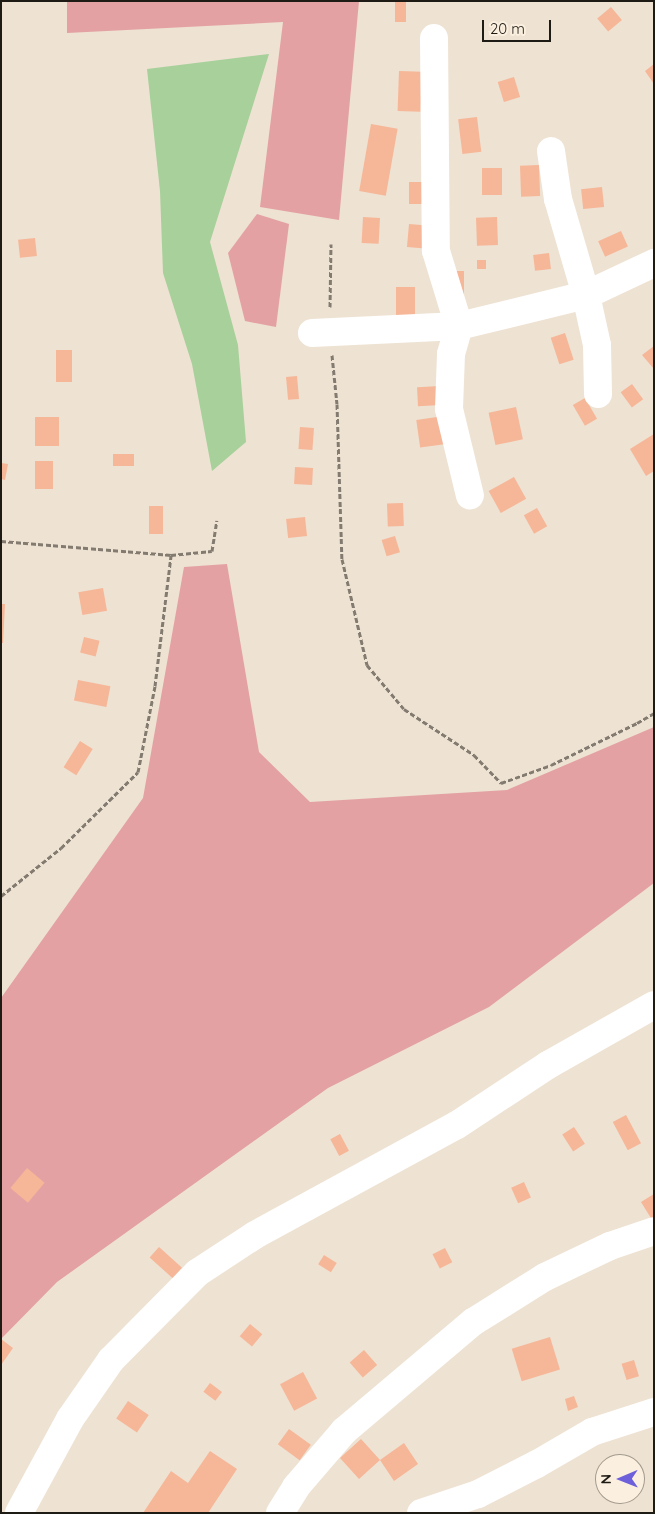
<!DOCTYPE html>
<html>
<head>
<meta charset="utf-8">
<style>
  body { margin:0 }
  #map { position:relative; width:655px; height:1514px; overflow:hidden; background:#eee2d2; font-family:Quicksand,sans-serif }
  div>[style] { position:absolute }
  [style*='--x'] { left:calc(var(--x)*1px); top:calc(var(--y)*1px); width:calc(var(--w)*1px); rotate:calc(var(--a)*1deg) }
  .green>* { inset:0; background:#e3a1a4 }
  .water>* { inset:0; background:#a7d09b }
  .building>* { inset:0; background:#f6b698; transform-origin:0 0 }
  .path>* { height:3px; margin-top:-1.5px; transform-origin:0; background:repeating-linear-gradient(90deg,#837b70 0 5px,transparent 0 7.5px) }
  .minor>* { height:28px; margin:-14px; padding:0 14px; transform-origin:14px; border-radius:14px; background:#fff }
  span { translate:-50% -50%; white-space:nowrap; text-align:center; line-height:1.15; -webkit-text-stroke:4px #fbf0df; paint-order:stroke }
  .frame { position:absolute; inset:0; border:2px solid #1e1a14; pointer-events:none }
  .north { position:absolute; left:595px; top:1454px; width:50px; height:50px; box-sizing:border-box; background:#fbf0df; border:1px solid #a39a8e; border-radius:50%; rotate:269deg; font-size:14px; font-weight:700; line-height:20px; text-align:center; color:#1e1a14 }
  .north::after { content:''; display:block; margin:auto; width:18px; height:22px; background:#6e60da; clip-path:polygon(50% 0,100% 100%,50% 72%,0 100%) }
  .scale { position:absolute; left:482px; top:20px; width:69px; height:22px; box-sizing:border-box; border:2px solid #1e1a14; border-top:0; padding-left:6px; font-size:15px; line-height:18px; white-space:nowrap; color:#1e1a14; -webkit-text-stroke:4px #fbf0df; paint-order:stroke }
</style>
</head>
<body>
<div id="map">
  <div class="green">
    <div style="clip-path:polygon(67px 1px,359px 1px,339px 220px,260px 207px,283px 22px,67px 33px)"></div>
    <div style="clip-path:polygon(257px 214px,289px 224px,276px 327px,245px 321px,228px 253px)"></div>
    <div style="clip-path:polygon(227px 564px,259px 752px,310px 802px,507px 790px,654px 727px,654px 883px,489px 1007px,328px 1088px,57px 1282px,1px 1339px,1px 998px,143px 798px,184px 567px)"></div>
  </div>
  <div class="water">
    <div style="clip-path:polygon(269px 54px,210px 242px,238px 345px,246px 442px,212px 471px,192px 364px,163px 273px,160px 191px,147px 69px)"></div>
  </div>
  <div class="building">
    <div style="left:395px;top:1px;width:11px;height:21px"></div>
    <div style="left:611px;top:7px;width:17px;height:18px;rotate:50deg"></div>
    <div style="clip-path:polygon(654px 64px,654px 84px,645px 71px)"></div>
    <div style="left:399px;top:71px;width:23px;height:40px;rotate:2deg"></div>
    <div style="left:514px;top:77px;width:21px;height:17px;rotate:73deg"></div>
    <div style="left:477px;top:117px;width:35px;height:19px;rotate:83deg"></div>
    <div style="left:371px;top:124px;width:27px;height:68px;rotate:10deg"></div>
    <div style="left:539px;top:165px;width:31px;height:19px;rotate:88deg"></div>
    <div style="left:482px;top:168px;width:20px;height:27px"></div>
    <div style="left:409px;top:182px;width:19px;height:22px"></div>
    <div style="left:602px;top:187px;width:20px;height:21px;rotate:84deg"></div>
    <div style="left:363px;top:217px;width:17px;height:26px;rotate:3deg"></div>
    <div style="left:497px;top:217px;width:28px;height:21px;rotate:88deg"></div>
    <div style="left:409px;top:224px;width:21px;height:23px;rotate:5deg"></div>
    <div style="left:621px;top:231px;width:17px;height:25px;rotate:66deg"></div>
    <div style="left:35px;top:238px;width:18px;height:17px;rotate:84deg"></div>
    <div style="left:549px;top:253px;width:16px;height:16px;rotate:83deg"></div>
    <div style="left:486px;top:260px;width:9px;height:9px;rotate:90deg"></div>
    <div style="clip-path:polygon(453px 271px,464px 271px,464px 299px)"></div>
    <div style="left:415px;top:287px;width:29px;height:19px;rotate:90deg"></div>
    <div style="left:565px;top:333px;width:28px;height:15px;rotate:72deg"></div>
    <div style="clip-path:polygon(654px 346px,654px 369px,642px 355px)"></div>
    <div style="left:56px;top:350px;width:16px;height:32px"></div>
    <div style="left:297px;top:376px;width:23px;height:11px;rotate:85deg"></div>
    <div style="left:632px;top:384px;width:19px;height:14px;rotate:54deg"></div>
    <div style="left:440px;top:386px;width:19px;height:23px;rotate:87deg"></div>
    <div style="left:585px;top:398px;width:24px;height:14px;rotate:60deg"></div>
    <div style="left:516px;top:407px;width:33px;height:28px;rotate:78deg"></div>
    <div style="left:444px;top:416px;width:28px;height:28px;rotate:82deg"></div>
    <div style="left:35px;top:417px;width:24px;height:29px"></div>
    <div style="left:300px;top:427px;width:14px;height:22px;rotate:4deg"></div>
    <div style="clip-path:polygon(654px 434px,654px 471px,646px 476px,630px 449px)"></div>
    <div style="left:113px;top:454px;width:21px;height:12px"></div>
    <div style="left:35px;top:461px;width:18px;height:28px"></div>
    <div style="clip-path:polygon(1px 463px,8px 464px,5px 480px,1px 479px)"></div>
    <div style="left:295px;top:467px;width:18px;height:17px;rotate:3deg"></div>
    <div style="left:514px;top:477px;width:25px;height:29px;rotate:61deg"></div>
    <div style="left:403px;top:503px;width:23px;height:16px;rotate:88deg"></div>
    <div style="left:149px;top:506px;width:14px;height:28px"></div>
    <div style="left:537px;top:508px;width:21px;height:15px;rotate:61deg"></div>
    <div style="left:305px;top:517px;width:19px;height:19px;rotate:84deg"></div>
    <div style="left:395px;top:536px;width:17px;height:14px;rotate:73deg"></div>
    <div style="left:103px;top:588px;width:23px;height:25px;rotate:80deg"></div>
    <div style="clip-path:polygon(1px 604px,5px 604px,3px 643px,1px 643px)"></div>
    <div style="left:84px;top:637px;width:16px;height:16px;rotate:14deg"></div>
    <div style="left:78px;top:680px;width:33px;height:21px;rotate:11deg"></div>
    <div style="left:80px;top:741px;width:15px;height:31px;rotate:32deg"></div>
    <div style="left:626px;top:1115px;width:32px;height:15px;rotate:62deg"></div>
    <div style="left:574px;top:1127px;width:20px;height:14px;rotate:57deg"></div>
    <div style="left:340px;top:1134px;width:19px;height:11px;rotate:62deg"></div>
    <div style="left:27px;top:1168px;width:23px;height:26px;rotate:40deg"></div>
    <div style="left:524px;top:1182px;width:17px;height:14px;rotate:66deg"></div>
    <div style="clip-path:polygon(654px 1194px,654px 1223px,641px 1202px)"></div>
    <div style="left:159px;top:1247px;width:31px;height:14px;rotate:42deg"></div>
    <div style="left:445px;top:1248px;width:16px;height:14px;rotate:63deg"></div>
    <div style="left:324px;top:1255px;width:15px;height:11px;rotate:32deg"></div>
    <div style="left:250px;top:1324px;width:16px;height:16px;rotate:40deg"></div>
    <div style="left:550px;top:1337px;width:34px;height:40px;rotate:73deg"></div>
    <div style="clip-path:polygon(1px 1339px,13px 1348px,1px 1365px)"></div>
    <div style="left:364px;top:1350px;width:20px;height:19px;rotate:49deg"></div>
    <div style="left:634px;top:1360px;width:17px;height:13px;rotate:73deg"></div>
    <div style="left:303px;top:1372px;width:30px;height:26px;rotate:62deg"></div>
    <div style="left:210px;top:1383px;width:15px;height:11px;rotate:37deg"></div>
    <div style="clip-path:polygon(574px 1396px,578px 1407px,568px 1411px,565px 1399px)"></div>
    <div style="left:128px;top:1401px;width:25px;height:21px;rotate:34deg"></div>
    <div style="left:289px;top:1429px;width:27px;height:19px;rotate:36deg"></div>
    <div style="clip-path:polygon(361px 1439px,380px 1460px,404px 1443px,418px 1464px,394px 1481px,380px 1460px,359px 1479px,340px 1458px)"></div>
    <div style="clip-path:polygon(210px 1451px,237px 1469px,208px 1513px,143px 1513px,171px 1471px,188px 1483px)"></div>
  </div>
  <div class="path">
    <div style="--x:330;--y:307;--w:63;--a:-89.1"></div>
    <div style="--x:332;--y:355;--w:49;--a:84.2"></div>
    <div style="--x:337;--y:404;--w:155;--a:88.2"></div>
    <div style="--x:342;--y:559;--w:109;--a:76.7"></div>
    <div style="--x:367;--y:665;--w:57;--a:49.9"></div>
    <div style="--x:404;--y:709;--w:84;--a:33.3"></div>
    <div style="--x:474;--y:755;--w:39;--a:46"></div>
    <div style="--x:501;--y:783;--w:53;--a:-19.8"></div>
    <div style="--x:551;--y:765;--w:96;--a:-26"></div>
    <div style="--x:637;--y:723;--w:20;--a:-30"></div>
    <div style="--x:1;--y:541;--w:171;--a:4.7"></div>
    <div style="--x:171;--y:555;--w:41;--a:-5.6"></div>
    <div style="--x:212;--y:551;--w:31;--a:-81"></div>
    <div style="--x:1;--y:896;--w:77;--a:-38.7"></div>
    <div style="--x:61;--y:848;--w:108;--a:-44.6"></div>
    <div style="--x:138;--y:772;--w:88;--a:-78.8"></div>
    <div style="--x:155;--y:686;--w:132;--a:-83"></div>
  </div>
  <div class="minor">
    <div style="--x:434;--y:38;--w:213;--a:89.5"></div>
    <div style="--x:436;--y:251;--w:78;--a:73"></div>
    <div style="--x:459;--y:326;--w:29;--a:106"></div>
    <div style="--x:451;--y:354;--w:55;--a:92.1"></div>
    <div style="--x:449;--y:409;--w:89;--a:76.4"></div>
    <div style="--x:551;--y:151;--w:49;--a:81.7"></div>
    <div style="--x:558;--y:199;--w:100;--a:73.7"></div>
    <div style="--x:586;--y:295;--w:51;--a:77.6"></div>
    <div style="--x:597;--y:345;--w:49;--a:88.8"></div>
    <div style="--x:312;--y:333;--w:147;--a:-2.7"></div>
    <div style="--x:459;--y:326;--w:131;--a:-13.7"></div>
    <div style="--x:586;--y:295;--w:75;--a:-25.2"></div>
    <div style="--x:19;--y:1513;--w:107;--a:-61.5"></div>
    <div style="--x:70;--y:1419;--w:72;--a:-55.2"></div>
    <div style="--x:111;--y:1360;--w:122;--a:-45.3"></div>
    <div style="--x:197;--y:1273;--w:69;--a:-33.2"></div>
    <div style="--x:255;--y:1235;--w:230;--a:-28.6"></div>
    <div style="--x:457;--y:1125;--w:109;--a:-33.4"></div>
    <div style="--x:548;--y:1065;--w:122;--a:-29.5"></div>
    <div style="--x:280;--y:1513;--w:31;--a:-58"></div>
    <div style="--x:296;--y:1487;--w:74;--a:-49.4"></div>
    <div style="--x:344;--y:1431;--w:169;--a:-40.2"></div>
    <div style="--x:473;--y:1322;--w:85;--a:-32"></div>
    <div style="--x:545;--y:1277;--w:72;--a:-25.5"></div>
    <div style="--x:610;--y:1246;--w:46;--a:-18.8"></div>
    <div style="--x:421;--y:1513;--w:60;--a:-18.4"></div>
    <div style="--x:478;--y:1494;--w:66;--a:-27"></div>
    <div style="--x:537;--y:1464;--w:64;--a:-30.2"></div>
    <div style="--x:592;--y:1432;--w:65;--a:-17.9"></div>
  </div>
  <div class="frame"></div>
  <div class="north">N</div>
  <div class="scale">20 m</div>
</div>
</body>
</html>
